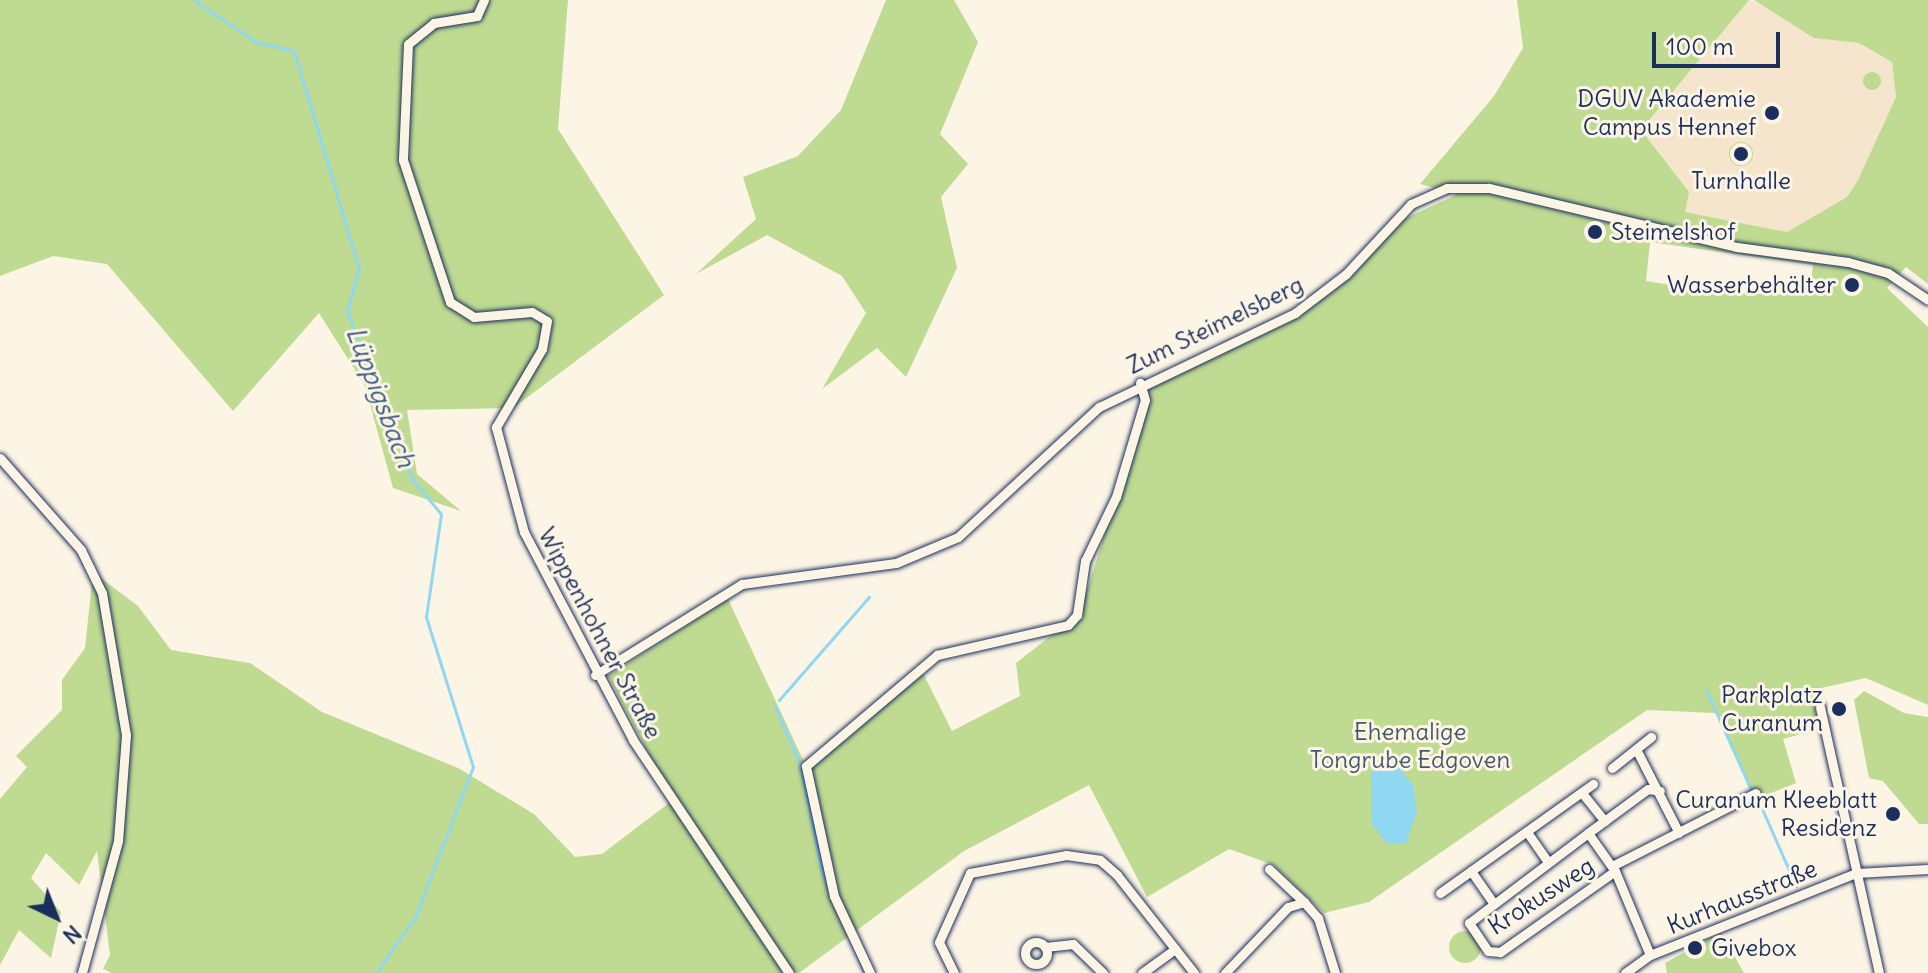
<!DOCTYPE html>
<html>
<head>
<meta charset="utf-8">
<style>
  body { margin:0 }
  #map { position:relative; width:1928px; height:973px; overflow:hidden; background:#fcf5e5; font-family:Delius,sans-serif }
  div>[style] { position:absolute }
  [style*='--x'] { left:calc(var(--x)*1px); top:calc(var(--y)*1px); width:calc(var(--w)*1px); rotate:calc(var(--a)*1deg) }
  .built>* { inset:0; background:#f4e5cc }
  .green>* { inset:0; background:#bfda91 }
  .round { border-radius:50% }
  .water>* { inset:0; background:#90d7f1 }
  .stream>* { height:3px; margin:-1.5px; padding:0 1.5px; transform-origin:1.5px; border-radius:1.5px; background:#90d7f1 }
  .roads { filter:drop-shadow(0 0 2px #1b2f5e) drop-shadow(0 0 2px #1b2f5e) }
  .minor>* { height:9px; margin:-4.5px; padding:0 4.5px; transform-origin:4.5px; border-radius:4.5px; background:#fcf5e5 }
  .minor>.ring { margin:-4.5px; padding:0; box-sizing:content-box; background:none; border:9px solid #fcf5e5; border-radius:50% }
  .dots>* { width:22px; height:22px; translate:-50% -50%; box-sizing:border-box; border:4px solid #fcf5e5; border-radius:50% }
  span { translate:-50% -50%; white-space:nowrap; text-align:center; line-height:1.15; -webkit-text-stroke:6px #fcf5e5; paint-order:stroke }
  .poi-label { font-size:24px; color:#1b2f5e }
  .right { translate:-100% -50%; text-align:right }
  .left { translate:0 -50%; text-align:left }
  .street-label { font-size:24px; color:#1b2f5e }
  .park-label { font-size:24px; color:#445a6b }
  .water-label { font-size:26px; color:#385983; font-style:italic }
  .north { position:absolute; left:16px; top:877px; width:80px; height:80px; -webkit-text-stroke:6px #fcf5e5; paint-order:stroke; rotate:137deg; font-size:22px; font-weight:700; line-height:32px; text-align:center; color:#1b2f5e }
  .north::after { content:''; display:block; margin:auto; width:28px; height:36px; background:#1b2f5e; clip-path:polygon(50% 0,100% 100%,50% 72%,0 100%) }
  .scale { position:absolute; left:1652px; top:32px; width:128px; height:36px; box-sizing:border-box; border:4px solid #1b2f5e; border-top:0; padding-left:10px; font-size:24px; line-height:28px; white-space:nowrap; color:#1b2f5e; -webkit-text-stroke:6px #fcf5e5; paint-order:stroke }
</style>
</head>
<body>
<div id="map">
  <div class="built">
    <div style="clip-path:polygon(1749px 0,1778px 9px,1814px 38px,1859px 43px,1892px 62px,1896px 97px,1858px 180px,1847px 197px,1787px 232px,1685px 212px,1641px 130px)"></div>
  </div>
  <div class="green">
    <div style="clip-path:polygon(0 0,568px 0,558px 129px,664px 295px,513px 408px,407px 410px,417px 474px,461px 511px,393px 488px,365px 386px,319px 313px,233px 411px,107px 264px,53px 256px,0 276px)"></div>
    <div style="clip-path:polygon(886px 0,954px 0,978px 42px,940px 134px,968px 164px,941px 197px,957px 268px,906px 377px,877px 348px,822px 389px,866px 313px,842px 276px,767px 235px,696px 274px,756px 219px,743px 177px,798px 156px,841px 110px)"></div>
    <div style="clip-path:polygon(evenodd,1517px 0,1749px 0,1641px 130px,1689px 192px,1685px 212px,1787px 232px,1847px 197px,1858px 180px,1896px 97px,1892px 62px,1859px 43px,1814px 38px,1754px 0,1928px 0,1928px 284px,1906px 267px,1887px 288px,1928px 327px,1928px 705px,1866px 678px,1812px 690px,1819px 729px,1783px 739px,1796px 783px,1761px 797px,1751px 793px,1716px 713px,1647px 710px,1369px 902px,1324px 913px,1274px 865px,1229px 849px,1147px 897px,1089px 785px,964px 851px,799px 973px,112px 973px,103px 969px,110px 955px,97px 851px,79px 885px,46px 853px,31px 878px,61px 912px,51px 958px,19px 930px,0 965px,0 799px,27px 767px,16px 756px,62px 710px,62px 680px,85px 648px,93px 572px,138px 606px,171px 650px,250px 663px,322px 712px,458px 768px,534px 814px,575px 857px,602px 854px,673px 800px,608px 676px,728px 599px,805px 764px,921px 669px,952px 731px,1020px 696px,1016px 663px,1080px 613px,1151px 386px,1296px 318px,1357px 270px,1404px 219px,1458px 194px,1420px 184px,1494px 96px,1523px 48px,1517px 0,1650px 242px,1813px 265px,1809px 295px,1718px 293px,1646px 281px,1650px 242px)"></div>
    <div class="round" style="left:1863px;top:72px;width:18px;height:18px"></div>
    <div class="round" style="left:1729px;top:142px;width:24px;height:24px"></div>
    <div style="clip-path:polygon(1864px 691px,1904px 713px,1928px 717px,1928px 824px,1919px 824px,1883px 781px,1869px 778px,1854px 700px)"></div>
    <div class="round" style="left:1449px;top:931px;width:32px;height:32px"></div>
    <div style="clip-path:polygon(1721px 932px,1744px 973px,1667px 973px,1665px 963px)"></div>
  </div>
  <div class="water">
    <div style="clip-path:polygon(1379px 761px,1396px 764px,1413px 785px,1417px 812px,1406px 843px,1387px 844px,1372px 824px,1371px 774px)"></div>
  </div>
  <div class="stream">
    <div style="--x:194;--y:0;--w:75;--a:34.1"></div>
    <div style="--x:256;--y:42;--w:39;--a:13"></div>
    <div style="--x:294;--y:51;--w:227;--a:73.4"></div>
    <div style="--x:359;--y:269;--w:44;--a:105.9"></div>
    <div style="--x:347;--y:311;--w:181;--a:68.7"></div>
    <div style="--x:413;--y:480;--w:44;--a:50.5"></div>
    <div style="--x:441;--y:514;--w:104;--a:98.3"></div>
    <div style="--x:426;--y:617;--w:157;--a:72.6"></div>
    <div style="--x:473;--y:767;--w:161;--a:111.1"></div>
    <div style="--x:415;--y:917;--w:68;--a:124.9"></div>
    <div style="--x:1706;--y:690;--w:109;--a:65.6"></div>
    <div style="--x:779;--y:700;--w:137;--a:-48.9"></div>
    <div style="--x:775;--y:706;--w:66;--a:66.9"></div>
    <div style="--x:801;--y:767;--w:105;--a:79"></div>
    <div style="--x:821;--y:870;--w:112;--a:66.9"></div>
    <div style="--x:1759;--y:802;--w:92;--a:66.2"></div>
  </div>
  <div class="roads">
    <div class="minor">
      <div style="--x:484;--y:0;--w:17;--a:114"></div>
      <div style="--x:477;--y:16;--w:44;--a:170.8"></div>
      <div style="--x:434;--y:23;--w:33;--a:141"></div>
      <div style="--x:408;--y:44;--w:116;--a:92.5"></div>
      <div style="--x:403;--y:160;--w:150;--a:71.7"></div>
      <div style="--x:450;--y:302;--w:28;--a:32"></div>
      <div style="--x:474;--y:317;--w:58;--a:-4.9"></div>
      <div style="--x:532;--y:312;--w:17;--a:31"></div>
      <div style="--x:547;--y:321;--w:28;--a:100"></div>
      <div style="--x:542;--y:349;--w:91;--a:120.5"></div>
      <div style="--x:496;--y:427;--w:109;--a:75.1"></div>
      <div style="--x:524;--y:532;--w:235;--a:62.3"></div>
      <div style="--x:633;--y:740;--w:280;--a:56.2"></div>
      <div style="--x:0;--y:458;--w:123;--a:48.6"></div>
      <div style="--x:81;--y:550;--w:48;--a:64"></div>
      <div style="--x:102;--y:593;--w:144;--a:80.4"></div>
      <div style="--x:126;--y:735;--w:106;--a:94.3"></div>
      <div style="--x:118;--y:841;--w:137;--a:105.3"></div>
      <div style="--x:595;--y:675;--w:173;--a:-31.8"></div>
      <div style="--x:742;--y:584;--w:155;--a:-7.8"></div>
      <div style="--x:896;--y:563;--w:67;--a:-22.8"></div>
      <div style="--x:958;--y:537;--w:192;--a:-42.7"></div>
      <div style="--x:1099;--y:407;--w:217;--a:-25.6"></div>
      <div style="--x:1295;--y:313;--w:64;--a:-37.4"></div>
      <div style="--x:1346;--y:274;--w:96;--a:-47.1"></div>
      <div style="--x:1411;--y:204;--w:39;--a:-24"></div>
      <div style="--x:1447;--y:188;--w:42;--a:0"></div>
      <div style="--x:1489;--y:188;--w:255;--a:13.4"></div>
      <div style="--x:1737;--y:247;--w:112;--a:7.7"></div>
      <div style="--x:1848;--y:262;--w:41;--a:15.4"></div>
      <div style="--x:1888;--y:273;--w:48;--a:34"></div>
      <div style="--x:1820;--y:707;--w:272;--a:77.5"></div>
      <div style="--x:1636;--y:749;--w:94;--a:62.9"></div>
      <div style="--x:1612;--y:768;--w:50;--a:-38.5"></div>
      <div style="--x:1582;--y:793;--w:36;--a:51"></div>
      <div style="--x:1527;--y:832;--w:37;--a:55"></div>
      <div style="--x:1588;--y:833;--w:74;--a:-36.3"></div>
      <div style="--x:1648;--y:789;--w:12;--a:9"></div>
      <div style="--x:1612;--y:866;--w:161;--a:-27"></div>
      <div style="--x:1269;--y:869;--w:48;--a:43.3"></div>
      <div style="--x:1471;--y:871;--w:37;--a:55"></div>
      <div style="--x:1615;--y:871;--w:141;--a:144.8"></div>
      <div style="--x:1500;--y:952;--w:12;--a:-175"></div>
      <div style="--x:1488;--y:951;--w:34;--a:-124"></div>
      <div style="--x:1469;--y:923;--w:149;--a:-37.1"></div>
      <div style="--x:1588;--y:833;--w:47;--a:54.6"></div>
      <div style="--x:1615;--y:871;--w:91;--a:67.4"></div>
      <div style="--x:1440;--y:893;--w:188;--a:-35.5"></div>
      <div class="ring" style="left:1025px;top:942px;width:13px;height:13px"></div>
      <div style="--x:1045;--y:947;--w:28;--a:-6"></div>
      <div style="--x:1073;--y:944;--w:42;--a:44"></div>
      <div style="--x:870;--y:973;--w:85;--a:-115.1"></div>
      <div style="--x:834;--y:896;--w:133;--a:-102.2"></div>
      <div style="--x:806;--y:766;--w:172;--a:-40.3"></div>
      <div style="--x:937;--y:655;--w:134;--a:-12.9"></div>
      <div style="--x:1068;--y:625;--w:13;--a:-48"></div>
      <div style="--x:1077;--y:615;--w:55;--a:-81.6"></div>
      <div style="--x:1085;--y:561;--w:71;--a:-64.2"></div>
      <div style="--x:1116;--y:497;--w:101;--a:-73.4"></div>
      <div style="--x:1145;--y:400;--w:18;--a:-106"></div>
      <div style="--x:954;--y:973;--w:34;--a:-116"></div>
      <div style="--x:939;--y:942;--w:76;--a:-65.8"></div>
      <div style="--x:970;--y:873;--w:98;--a:-10.6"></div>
      <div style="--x:1066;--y:855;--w:34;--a:8"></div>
      <div style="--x:1100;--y:860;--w:23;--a:41"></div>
      <div style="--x:1117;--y:875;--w:125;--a:51.8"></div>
      <div style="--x:1142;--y:973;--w:41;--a:-36"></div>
      <div style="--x:1225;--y:973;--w:91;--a:-46.3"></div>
      <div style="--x:1288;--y:907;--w:17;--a:-17"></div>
      <div style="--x:1304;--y:902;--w:21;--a:49"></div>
      <div style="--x:1318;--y:918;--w:58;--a:72.8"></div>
      <div style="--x:1625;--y:973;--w:31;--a:-36"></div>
      <div style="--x:1650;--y:955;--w:222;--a:-21.7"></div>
      <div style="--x:1856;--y:873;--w:72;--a:-3.2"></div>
    </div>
  </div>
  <div class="dots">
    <div style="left:1772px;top:113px;background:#1b2f5e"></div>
    <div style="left:1741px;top:154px;background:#1b2f5e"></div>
    <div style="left:1595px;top:232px;background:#1b2f5e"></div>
    <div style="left:1852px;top:285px;background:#1b2f5e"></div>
    <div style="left:1839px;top:709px;background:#1b2f5e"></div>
    <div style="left:1893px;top:814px;background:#1b2f5e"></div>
    <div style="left:1695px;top:948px;background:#1b2f5e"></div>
  </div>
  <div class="poi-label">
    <span class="right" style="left:1756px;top:113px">DGUV Akademie<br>Campus Hennef</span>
    <span style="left:1741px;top:181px">Turnhalle</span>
    <span class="left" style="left:1611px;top:232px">Steimelshof</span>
    <span class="right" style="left:1836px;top:285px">Wasserbehälter</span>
    <span class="right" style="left:1823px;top:709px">Parkplatz<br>Curanum</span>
    <span class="right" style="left:1877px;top:814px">Curanum Kleeblatt<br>Residenz</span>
    <span class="left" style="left:1711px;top:948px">Givebox</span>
  </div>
  <div class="street-label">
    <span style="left:1215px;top:325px;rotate:-26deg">Zum Steimelsberg</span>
    <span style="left:600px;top:633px;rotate:62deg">Wippenhohner Straße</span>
    <span style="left:1541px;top:896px;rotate:-33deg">Krokusweg</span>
    <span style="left:1742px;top:897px;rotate:-22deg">Kurhausstraße</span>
  </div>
  <div class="park-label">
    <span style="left:1410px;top:746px">Ehemalige<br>Tongrube Edgoven</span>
  </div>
  <div class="water-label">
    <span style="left:381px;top:397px;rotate:69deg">Lüppigsbach</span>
  </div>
  <div class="north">N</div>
  <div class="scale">100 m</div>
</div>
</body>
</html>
